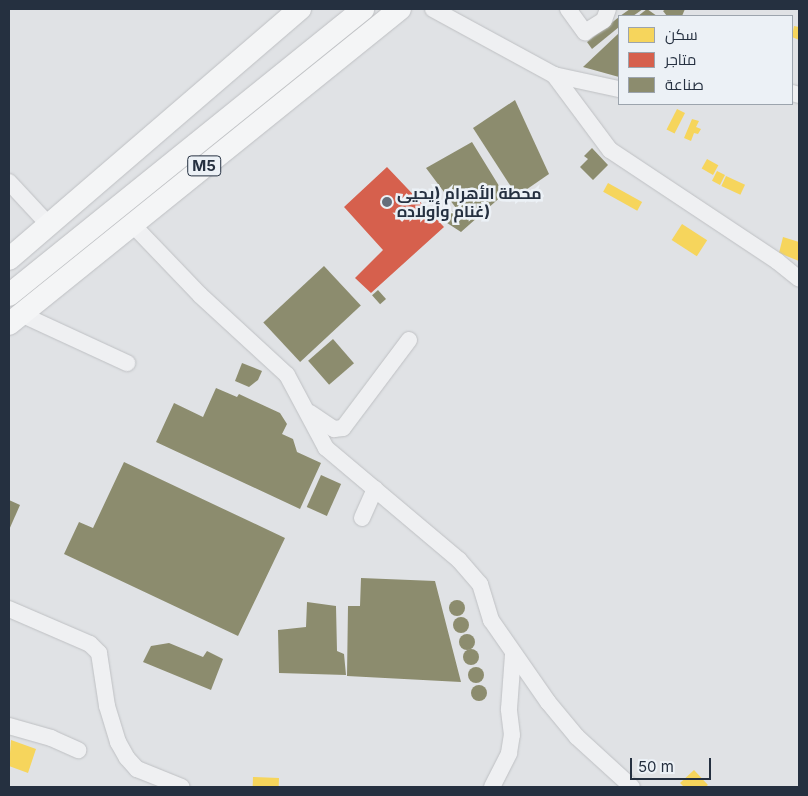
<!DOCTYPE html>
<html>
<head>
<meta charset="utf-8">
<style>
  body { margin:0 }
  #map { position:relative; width:808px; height:796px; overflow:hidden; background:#e0e2e5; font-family:Inter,Cairo,sans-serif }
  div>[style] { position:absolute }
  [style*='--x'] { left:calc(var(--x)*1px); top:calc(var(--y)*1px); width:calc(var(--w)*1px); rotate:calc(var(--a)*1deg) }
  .homes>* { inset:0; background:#f6d55c; transform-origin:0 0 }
  .shops>* { inset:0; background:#d6604d }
  .industry>* { inset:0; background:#8c8c6e; transform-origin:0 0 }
  .round { border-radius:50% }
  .roads { filter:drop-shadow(0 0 1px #bec0c3) drop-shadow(0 0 1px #bec0c3) }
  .minor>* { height:16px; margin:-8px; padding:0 8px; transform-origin:8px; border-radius:8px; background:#eff0f2 }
  .highway>* { height:22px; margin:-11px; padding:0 11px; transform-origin:11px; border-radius:11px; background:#f4f5f6 }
  .dots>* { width:14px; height:14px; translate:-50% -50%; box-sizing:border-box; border:2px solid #ecf1f6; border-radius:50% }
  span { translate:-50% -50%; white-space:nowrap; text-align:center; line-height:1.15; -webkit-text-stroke:5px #ecf1f6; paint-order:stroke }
  .shield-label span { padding:1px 4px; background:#ecf1f6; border:1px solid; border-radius:4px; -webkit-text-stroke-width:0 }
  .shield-label { font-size:15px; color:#253040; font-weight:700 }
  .poi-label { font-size:16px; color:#253040; font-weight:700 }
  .left { translate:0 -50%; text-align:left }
  .frame { position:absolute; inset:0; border:10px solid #253040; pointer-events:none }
  .legend { position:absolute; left:618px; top:15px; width:175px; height:90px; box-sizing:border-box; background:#ecf1f6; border:1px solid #9ca4ad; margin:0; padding:6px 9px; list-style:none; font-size:15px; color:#253040 }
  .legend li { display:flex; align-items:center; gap:10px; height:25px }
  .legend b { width:25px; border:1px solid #9ca4ad }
  .scale { position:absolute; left:630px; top:758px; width:81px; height:22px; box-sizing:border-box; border:2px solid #253040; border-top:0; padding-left:6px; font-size:15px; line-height:18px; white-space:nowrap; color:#253040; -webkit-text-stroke:4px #ecf1f6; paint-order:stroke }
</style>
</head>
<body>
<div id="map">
  <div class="homes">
    <div style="clip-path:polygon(794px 26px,799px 27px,799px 40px,792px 37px)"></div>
    <div style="left:677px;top:109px;width:9px;height:23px;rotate:27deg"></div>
    <div style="clip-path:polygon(692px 119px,699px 121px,696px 127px,701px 129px,698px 134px,694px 133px,691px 141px,684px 138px)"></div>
    <div style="left:707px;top:159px;width:13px;height:11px;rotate:29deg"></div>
    <div style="left:717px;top:171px;width:9px;height:11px;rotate:27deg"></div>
    <div style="left:726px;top:176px;width:21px;height:11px;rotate:25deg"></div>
    <div style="left:608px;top:183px;width:39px;height:10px;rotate:29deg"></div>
    <div style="left:682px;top:224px;width:30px;height:19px;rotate:33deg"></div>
    <div style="clip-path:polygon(783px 237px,799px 242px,799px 261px,779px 253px)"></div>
    <div style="clip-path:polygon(11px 740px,36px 749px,28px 773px,9px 766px)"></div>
    <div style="clip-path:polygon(694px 770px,708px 785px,705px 787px,684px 787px,680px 783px)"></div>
    <div style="left:253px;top:777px;width:26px;height:10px;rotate:2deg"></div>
  </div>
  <div class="shops">
    <div style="clip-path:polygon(387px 167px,444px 227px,371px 293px,355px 278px,383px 250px,344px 207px)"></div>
  </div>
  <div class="industry">
    <div style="clip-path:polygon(630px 9px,643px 9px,633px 16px,620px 16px)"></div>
    <div style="clip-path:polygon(647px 9px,657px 16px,638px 16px)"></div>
    <div style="clip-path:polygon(666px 9px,685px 9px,682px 16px,667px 16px,663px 11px)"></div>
    <div style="clip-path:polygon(619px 17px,619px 27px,592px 49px,587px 42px)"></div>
    <div style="clip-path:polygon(619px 33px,619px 77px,583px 67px)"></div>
    <div style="clip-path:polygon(515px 100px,549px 174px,517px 196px,473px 128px)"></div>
    <div style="clip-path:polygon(472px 142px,504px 194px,461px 232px,444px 221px,456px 208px,426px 168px)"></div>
    <div style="clip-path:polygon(592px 148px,608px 165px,593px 180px,580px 167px,588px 159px,584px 156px)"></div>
    <div style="left:324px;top:266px;width:54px;height:83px;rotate:47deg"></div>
    <div style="left:378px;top:290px;width:12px;height:8px;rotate:48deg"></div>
    <div style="left:333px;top:339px;width:32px;height:33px;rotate:49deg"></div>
    <div style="clip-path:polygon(242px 363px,262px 371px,258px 380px,249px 387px,235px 381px)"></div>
    <div style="clip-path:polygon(216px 388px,237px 397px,239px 394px,280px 413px,287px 424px,282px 434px,293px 439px,297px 452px,321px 463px,300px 509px,156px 442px,174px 403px,203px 417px)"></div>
    <div style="clip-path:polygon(124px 462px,285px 538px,238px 636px,64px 554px,79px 522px,93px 528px)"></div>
    <div style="left:321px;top:475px;width:22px;height:35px;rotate:24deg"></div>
    <div style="clip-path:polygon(9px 500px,20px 505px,9px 530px)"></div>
    <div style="clip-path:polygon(361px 578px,435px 581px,461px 682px,347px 676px,348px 606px,360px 606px)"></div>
    <div class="round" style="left:449px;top:600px;width:16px;height:16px"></div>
    <div style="clip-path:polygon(307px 602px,336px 606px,337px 651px,344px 654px,346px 675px,279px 673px,278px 630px,306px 627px)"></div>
    <div class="round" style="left:453px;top:617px;width:16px;height:16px"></div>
    <div class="round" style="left:459px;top:634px;width:16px;height:16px"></div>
    <div style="clip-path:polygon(169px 643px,203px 657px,207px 651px,223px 659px,211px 690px,143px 662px,151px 646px)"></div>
    <div class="round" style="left:463px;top:649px;width:16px;height:16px"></div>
    <div class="round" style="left:468px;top:667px;width:16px;height:16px"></div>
    <div class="round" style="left:471px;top:685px;width:16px;height:16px"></div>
  </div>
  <div class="roads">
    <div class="minor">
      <div style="--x:433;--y:9;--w:138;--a:28.6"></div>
      <div style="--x:554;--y:75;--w:94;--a:53.3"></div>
      <div style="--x:610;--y:150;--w:201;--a:33.6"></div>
      <div style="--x:777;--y:261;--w:28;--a:39"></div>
      <div style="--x:568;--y:9;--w:29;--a:54"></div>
      <div style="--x:585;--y:32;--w:22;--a:-32"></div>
      <div style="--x:604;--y:20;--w:12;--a:-70"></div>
      <div style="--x:554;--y:75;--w:66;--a:12.2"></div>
      <div style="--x:792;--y:93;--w:7;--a:16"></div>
      <div style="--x:9;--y:182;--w:57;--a:47.1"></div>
      <div style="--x:132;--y:224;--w:98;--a:46.2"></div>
      <div style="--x:200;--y:295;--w:118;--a:42.6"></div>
      <div style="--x:287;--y:375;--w:83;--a:61.9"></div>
      <div style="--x:326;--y:448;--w:174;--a:40.1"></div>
      <div style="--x:459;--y:560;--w:32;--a:49"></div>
      <div style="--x:480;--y:584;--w:38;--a:73"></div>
      <div style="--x:491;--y:620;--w:100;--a:55.2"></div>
      <div style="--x:548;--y:702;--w:45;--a:50.4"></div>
      <div style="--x:577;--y:737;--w:74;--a:42.3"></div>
      <div style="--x:21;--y:314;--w:117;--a:24.8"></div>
      <div style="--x:310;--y:413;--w:29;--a:34"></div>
      <div style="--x:334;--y:429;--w:9;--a:-6"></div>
      <div style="--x:343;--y:428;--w:110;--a:-53.1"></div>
      <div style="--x:362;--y:518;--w:32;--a:-66"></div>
      <div style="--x:9;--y:609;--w:88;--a:23.4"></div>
      <div style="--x:90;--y:644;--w:13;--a:45"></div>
      <div style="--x:99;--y:653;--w:54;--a:81.4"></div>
      <div style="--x:107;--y:706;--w:38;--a:73"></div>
      <div style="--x:118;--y:742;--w:18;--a:61"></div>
      <div style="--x:127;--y:758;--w:15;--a:48"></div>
      <div style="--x:137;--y:769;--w:48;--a:21.8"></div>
      <div style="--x:9;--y:726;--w:44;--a:15.9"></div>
      <div style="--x:51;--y:738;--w:30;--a:24"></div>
      <div style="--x:492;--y:787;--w:38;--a:-63"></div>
      <div style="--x:509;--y:753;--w:18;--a:-81"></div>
      <div style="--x:512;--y:735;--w:26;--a:-97"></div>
      <div style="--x:509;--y:709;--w:55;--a:-85.8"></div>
    </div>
    <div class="highway">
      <div style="--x:9;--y:259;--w:384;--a:-40.7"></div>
      <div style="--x:9;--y:295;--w:455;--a:-38.9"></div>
      <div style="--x:9;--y:324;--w:502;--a:-38.86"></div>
    </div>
  </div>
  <div class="dots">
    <div style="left:387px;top:202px;background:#666e7a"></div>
  </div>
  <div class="shield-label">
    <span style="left:204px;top:166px">M5</span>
  </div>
  <div class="poi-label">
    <span class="left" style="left:397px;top:202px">محطة الأهرام (يحيى<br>غنام وأولاده)</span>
  </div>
  <div class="frame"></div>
  <ul class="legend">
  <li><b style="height:14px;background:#f6d55c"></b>سكن</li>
  <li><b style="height:14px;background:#d6604d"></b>متاجر</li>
  <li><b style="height:14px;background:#8c8c6e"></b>صناعة</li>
  </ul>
  <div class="scale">50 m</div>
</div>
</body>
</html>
